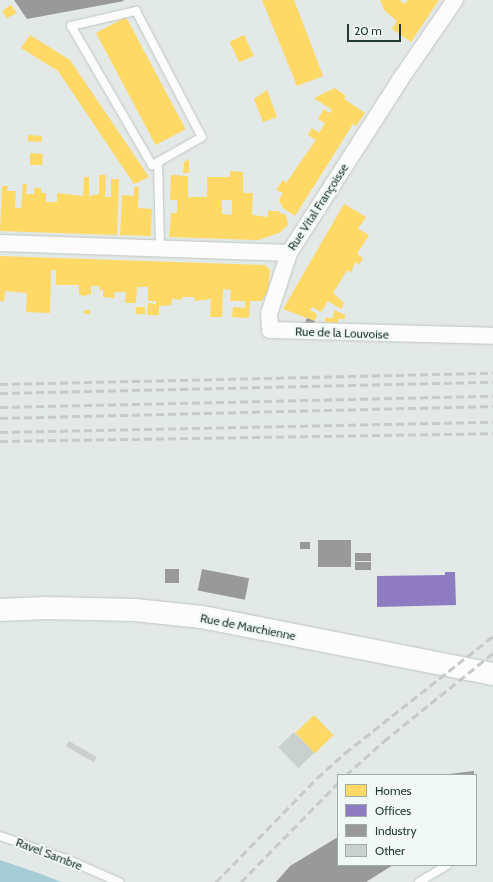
<!DOCTYPE html>
<html>
<head>
<meta charset="utf-8">
<style>
  body { margin:0 }
  #map { position:relative; width:493px; height:882px; overflow:hidden; background:#e3e9e6; font-family:Cabin,sans-serif }
  div>[style] { position:absolute }
  [style*='--x'] { left:calc(var(--x)*1px); top:calc(var(--y)*1px); width:calc(var(--w)*1px); rotate:calc(var(--a)*1deg) }
  .water>* { inset:0; background:#a5cbd5 }
  .homes>* { inset:0; background:#ffd966; transform-origin:0 0 }
  .offices>* { inset:0; background:#8e7cc3 }
  .industry>* { inset:0; background:#999; transform-origin:0 0 }
  .building>* { inset:0; background:#cad0ce; transform-origin:0 0 }
  .roads { filter:drop-shadow(0 0 1px #c0c6c3) drop-shadow(0 0 1px #c0c6c3) }
  .service>* { height:8px; margin:-4px; padding:0 4px; transform-origin:4px; border-radius:4px; background:#fbfcfb }
  .minor>* { height:16px; margin:-8px; padding:0 8px; transform-origin:8px; border-radius:8px; background:#fbfcfb }
  .secondary>* { height:22px; margin:-11px; padding:0 11px; transform-origin:11px; border-radius:11px; background:#fbfcfb }
  .rail>* { height:3px; margin-top:-1.5px; transform-origin:0; background:repeating-linear-gradient(90deg,#c7caca 0 8px,transparent 0 12px) }
  span { translate:-50% -50%; white-space:nowrap; text-align:center; line-height:1.15; -webkit-text-stroke:4px #f1f8f5; paint-order:stroke }
  .street-label { font-size:12px; color:#223b36 }
  .legend { position:absolute; left:337px; top:774px; width:140px; height:92px; box-sizing:border-box; background:#f1f8f5; border:1px solid #9eaca9; margin:0; padding:5px 7px; list-style:none; font-size:12px; color:#223b36 }
  .legend li { display:flex; align-items:center; gap:8px; height:20px }
  .legend b { width:20px; border:1px solid #9eaca9 }
  .scale { position:absolute; left:347px; top:24px; width:54px; height:18px; box-sizing:border-box; border:2px solid #223b36; border-top:0; padding-left:5px; font-size:12px; line-height:14px; white-space:nowrap; color:#223b36; -webkit-text-stroke:3px #f1f8f5; paint-order:stroke }
</style>
</head>
<body>
<div id="map">
  <div class="water">
    <div style="clip-path:polygon(0 860px,41px 874px,61px 882px,0 882px)"></div>
  </div>
  <div class="homes">
    <div style="clip-path:polygon(262px 0,294px 0,323px 76px,297px 86px)"></div>
    <div style="clip-path:polygon(380px 0,399px 0,405px 4px,408px 0,439px 0,411px 42px,392px 29px,397px 21px,385px 11px)"></div>
    <div style="clip-path:polygon(11px 5px,17px 13px,7px 18px,2px 11px)"></div>
    <div style="left:126px;top:17px;width:127px;height:34px;rotate:62deg"></div>
    <div style="clip-path:polygon(30px 35px,70px 60px,149px 177px,134px 184px,58px 71px,21px 48px)"></div>
    <div style="left:244px;top:35px;width:23px;height:16px;rotate:65deg"></div>
    <div style="clip-path:polygon(335px 88px,346px 96px,344px 99px,365px 113px,356px 126px,353px 124px,295px 216px,283px 208px,279px 200px,283px 193px,276px 190px,283px 180px,286px 183px,316px 140px,308px 135px,312px 128px,319px 133px,325px 123px,318px 119px,324px 109px,330px 113px,332px 110px,314px 98px)"></div>
    <div style="clip-path:polygon(267px 90px,277px 117px,263px 122px,254px 99px)"></div>
    <div style="left:28px;top:135px;width:14px;height:6px;rotate:4deg"></div>
    <div style="clip-path:polygon(30px 153px,43px 154px,42px 165px,30px 165px)"></div>
    <div style="clip-path:polygon(189px 159px,189px 173px,183px 173px,184px 162px)"></div>
    <div style="clip-path:polygon(evenodd,230px 171px,243px 172px,243px 193px,253px 193px,252px 215px,268px 217px,268px 211px,280px 211px,279px 213px,286px 215px,288px 225px,279px 233px,258px 240px,169px 237px,171px 213px,177px 213px,177px 200px,170px 200px,171px 175px,188px 176px,188px 197px,207px 197px,207px 177px,230px 177px,230px 171px,222px 200px,232px 200px,232px 215px,222px 214px,222px 200px)"></div>
    <div style="clip-path:polygon(99px 175px,106px 175px,105px 197px,111px 197px,111px 179px,119px 179px,117px 235px,0 231px,2px 186px,8px 186px,7px 191px,16px 191px,15px 208px,21px 208px,23px 184px,27px 184px,26px 194px,34px 194px,34px 188px,41px 188px,41px 193px,46px 193px,46px 202px,57px 202px,57px 193px,83px 196px,84px 177px,89px 177px,89px 196px,99px 194px)"></div>
    <div style="clip-path:polygon(134px 187px,139px 187px,138px 208px,152px 209px,151px 236px,120px 235px,122px 195px,134px 196px)"></div>
    <div style="clip-path:polygon(344px 204px,366px 217px,358px 229px,369px 235px,357px 254px,363px 258px,359px 265px,355px 262px,351px 273px,347px 270px,333px 293px,344px 303px,341px 309px,328px 301px,321px 312px,312px 307px,310px 310px,317px 314px,315px 321px,283px 309px)"></div>
    <div style="clip-path:polygon(0 256px,265px 265px,270px 270px,268px 291px,262px 301px,250px 301px,249px 318px,232px 317px,233px 307px,245px 308px,245px 301px,230px 301px,231px 290px,223px 289px,222px 317px,210px 317px,211px 299px,195px 301px,194px 297px,182px 297px,182px 300px,172px 299px,171px 305px,159px 306px,159px 315px,147px 315px,148px 303px,156px 304px,156px 301px,148px 301px,148px 287px,137px 287px,136px 303px,125px 303px,126px 292px,114px 292px,115px 298px,103px 297px,103px 290px,100px 290px,99px 286px,91px 286px,91px 294px,83px 296px,79px 294px,79px 285px,56px 285px,56px 270px,51px 270px,50px 313px,26px 312px,27px 293px,5px 291px,4px 301px,0 301px)"></div>
    <div style="left:136px;top:307px;width:9px;height:7px"></div>
    <div style="left:84px;top:310px;width:6px;height:4px"></div>
    <div style="clip-path:polygon(334px 310px,345px 315px,345px 319px,338px 319px,338px 323px,325px 322px,325px 318px,333px 318px)"></div>
    <div style="left:314px;top:715px;width:28px;height:26px;rotate:46deg"></div>
  </div>
  <div class="offices">
    <div style="clip-path:polygon(445px 572px,455px 572px,456px 605px,377px 607px,377px 576px,445px 575px)"></div>
  </div>
  <div class="industry">
    <div style="clip-path:polygon(14px 0,123px 0,124px 1px,27px 19px)"></div>
    <div style="clip-path:polygon(307px 318px,315px 321px,313px 327px,303px 327px)"></div>
    <div style="left:351px;top:540px;width:27px;height:33px;rotate:90deg"></div>
    <div style="left:310px;top:542px;width:7px;height:10px;rotate:90deg"></div>
    <div style="left:355px;top:553px;width:16px;height:8px"></div>
    <div style="left:355px;top:562px;width:16px;height:8px"></div>
    <div style="left:179px;top:569px;width:14px;height:14px;rotate:90deg"></div>
    <div style="left:202px;top:569px;width:48px;height:22px;rotate:11deg"></div>
    <div style="clip-path:polygon(474px 771px,474px 775px,449px 775px,449px 774px)"></div>
    <div style="clip-path:polygon(338px 837px,338px 865px,393px 865px,366px 882px,276px 882px,290px 866px)"></div>
  </div>
  <div class="building">
    <div style="left:294px;top:732px;width:29px;height:22px;rotate:46deg"></div>
    <div style="left:69px;top:741px;width:32px;height:6px;rotate:30deg"></div>
  </div>
  <div class="roads">
    <div class="service">
      <div style="--x:158;--y:162;--w:7;--a:153"></div>
      <div style="--x:152;--y:165;--w:161;--a:-120.2"></div>
      <div style="--x:71;--y:26;--w:67;--a:-13"></div>
      <div style="--x:136;--y:11;--w:142;--a:62.4"></div>
      <div style="--x:202;--y:137;--w:51;--a:150.4"></div>
      <div style="--x:158;--y:162;--w:86;--a:88.7"></div>
      <div style="--x:0;--y:836;--w:70;--a:19.2"></div>
      <div style="--x:66;--y:859;--w:58;--a:23.5"></div>
      <div style="--x:419;--y:882;--w:33;--a:-31"></div>
    </div>
    <div class="minor">
      <div style="--x:0;--y:243;--w:289;--a:2"></div>
      <div style="--x:289;--y:253;--w:206;--a:-57.3"></div>
      <div style="--x:400;--y:80;--w:97;--a:-55.5"></div>
      <div style="--x:289;--y:253;--w:64;--a:108.2"></div>
      <div style="--x:269;--y:314;--w:16;--a:86"></div>
      <div style="--x:270;--y:330;--w:223;--a:1.5"></div>
    </div>
    <div class="secondary">
      <div style="--x:0;--y:610;--w:46;--a:-2.5"></div>
      <div style="--x:46;--y:608;--w:89;--a:1.3"></div>
      <div style="--x:135;--y:610;--w:67;--a:6"></div>
      <div style="--x:202;--y:617;--w:297;--a:11.1"></div>
    </div>
  </div>
  <div class="rail">
    <div style="--x:0;--y:384;--w:493;--a:-1.3"></div>
    <div style="--x:0;--y:393;--w:493;--a:-1.3"></div>
    <div style="--x:0;--y:407;--w:493;--a:-1.3"></div>
    <div style="--x:0;--y:418;--w:493;--a:-1.4"></div>
    <div style="--x:0;--y:432;--w:493;--a:-1.2"></div>
    <div style="--x:0;--y:441;--w:493;--a:-0.9"></div>
    <div style="--x:346;--y:775;--w:51;--a:-41.8"></div>
    <div style="--x:384;--y:741;--w:140;--a:-38.9"></div>
    <div style="--x:216;--y:882;--w:145;--a:-45.8"></div>
    <div style="--x:317;--y:778;--w:38;--a:-42"></div>
    <div style="--x:345;--y:753;--w:189;--a:-38.3"></div>
    <div style="--x:241;--y:882;--w:139;--a:-45.6"></div>
  </div>
  <div class="street-label">
    <span style="left:318px;top:207px;rotate:-57deg">Rue Vital Françoisse</span>
    <span style="left:342px;top:333px;rotate:2deg">Rue de la Louvoise</span>
    <span style="left:248px;top:627px;rotate:11deg">Rue de Marchienne</span>
    <span style="left:49px;top:854px;rotate:21deg">Ravel Sambre</span>
  </div>
  <ul class="legend">
  <li><b style="height:11px;background:#ffd966"></b>Homes</li>
  <li><b style="height:11px;background:#8e7cc3"></b>Offices</li>
  <li><b style="height:11px;background:#999"></b>Industry</li>
  <li><b style="height:11px;background:#cad0ce"></b>Other</li>
  </ul>
  <div class="scale">20 m</div>
</div>
</body>
</html>
